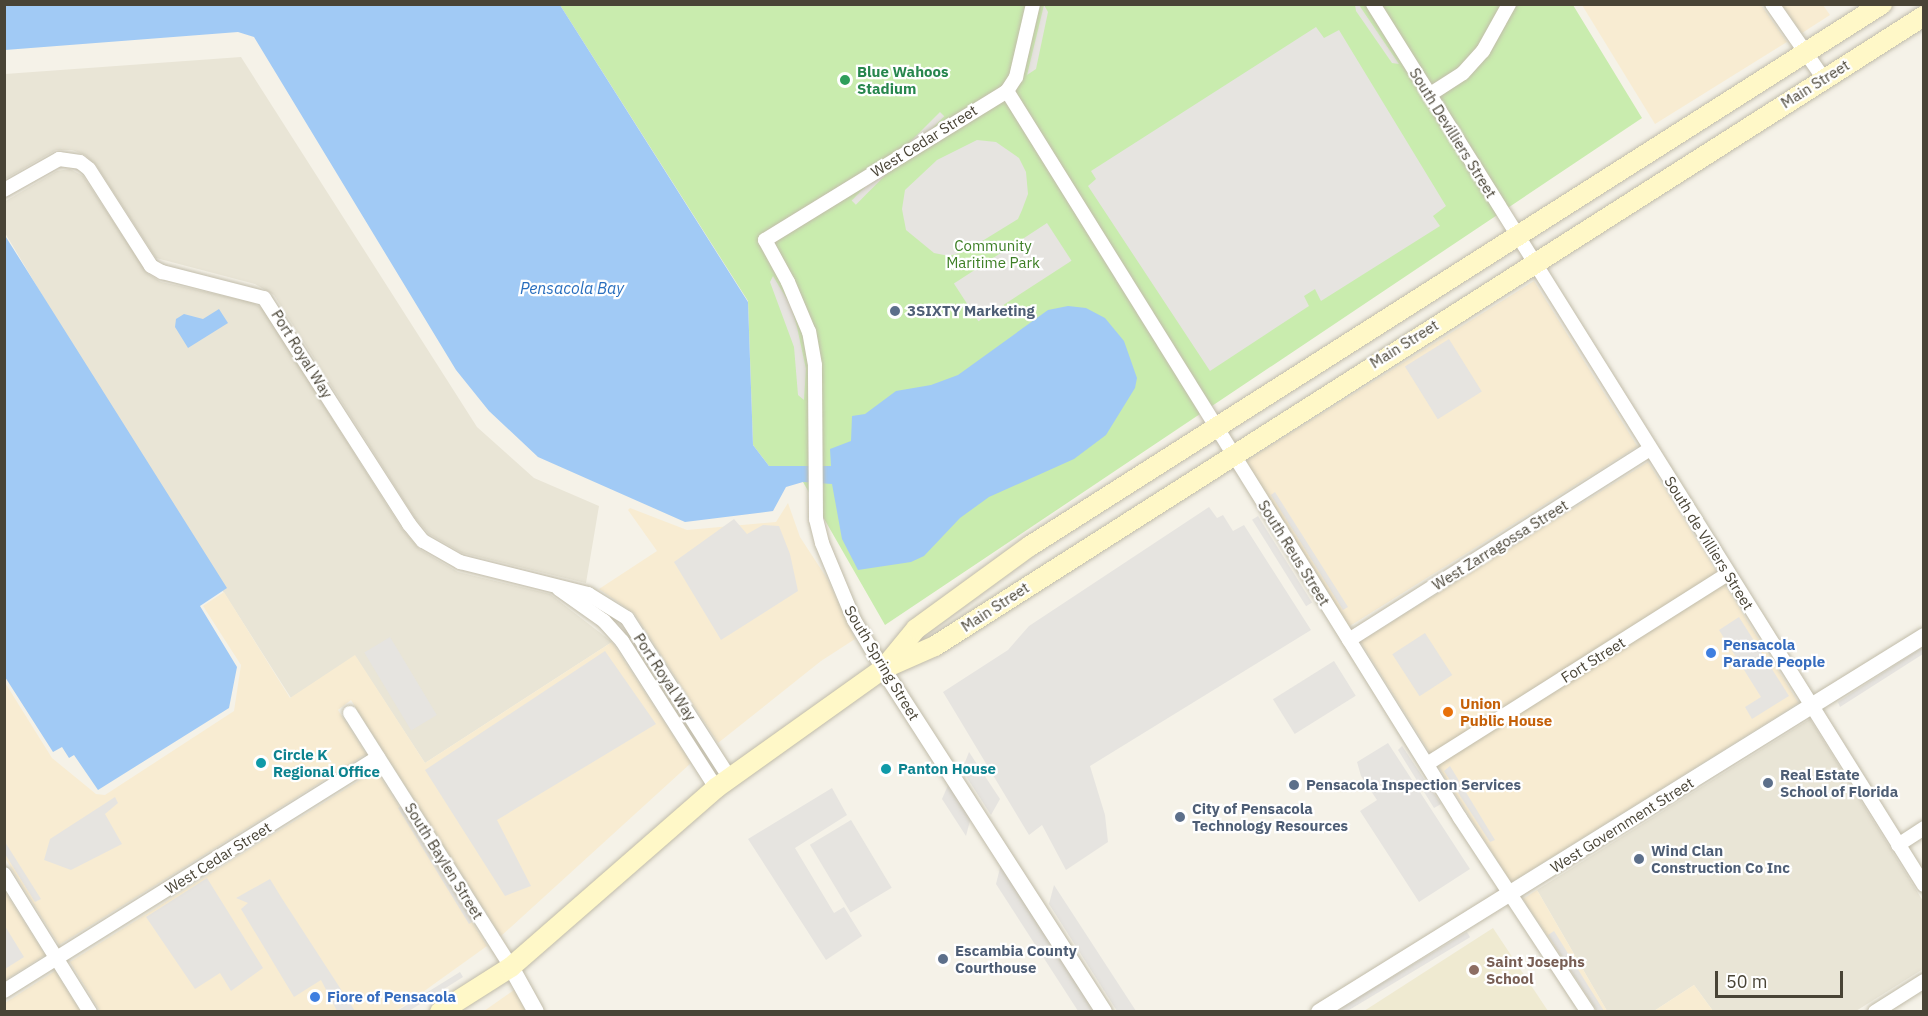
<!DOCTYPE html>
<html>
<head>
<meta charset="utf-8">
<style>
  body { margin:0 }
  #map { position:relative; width:1928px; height:1016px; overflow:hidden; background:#f5f2e8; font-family:"IBM Plex Sans",sans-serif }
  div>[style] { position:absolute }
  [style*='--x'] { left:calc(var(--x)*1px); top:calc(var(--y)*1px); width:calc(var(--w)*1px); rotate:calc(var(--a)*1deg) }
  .residential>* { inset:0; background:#e9e5d6 }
  .commercial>* { inset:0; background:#f8ecd2; transform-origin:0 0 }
  .education>* { inset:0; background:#efead1 }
  .green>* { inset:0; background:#c9ecae }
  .parking>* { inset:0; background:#e6e4e0; transform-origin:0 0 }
  .water>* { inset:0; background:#a1caf5 }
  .roads { filter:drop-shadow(0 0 2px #c1bcaa) drop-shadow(0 0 2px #c1bcaa) }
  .minor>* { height:14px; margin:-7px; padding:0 7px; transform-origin:7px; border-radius:7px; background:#fff }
  .tertiary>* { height:16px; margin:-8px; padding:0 8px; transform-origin:8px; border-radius:8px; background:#fff }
  .secondary>* { height:20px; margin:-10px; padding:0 10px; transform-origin:10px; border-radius:10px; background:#fff8c8 }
  .dots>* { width:16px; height:16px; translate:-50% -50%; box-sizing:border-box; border:3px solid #fff; border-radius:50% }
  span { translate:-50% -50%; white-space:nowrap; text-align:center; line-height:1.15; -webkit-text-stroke:4.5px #fff; paint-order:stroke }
  .leisure-label { font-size:15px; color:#27864d; font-weight:700 }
  .left { translate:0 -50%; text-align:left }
  .street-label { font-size:15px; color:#494436 }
  .park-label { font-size:15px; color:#3d7f25 }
  .service-label { font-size:15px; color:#4e5e75; font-weight:700 }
  .shop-label { font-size:15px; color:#366cbe; font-weight:700 }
  .food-label { font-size:15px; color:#c56008; font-weight:700 }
  .culture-label { font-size:15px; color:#0d838f; font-weight:700 }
  .education-label { font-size:15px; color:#785e54; font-weight:700 }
  .water-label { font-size:16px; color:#276dbd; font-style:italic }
  .frame { position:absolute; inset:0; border:6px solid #494436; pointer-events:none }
  .scale { position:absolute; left:1715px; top:971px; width:128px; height:27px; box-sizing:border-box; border:3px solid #494436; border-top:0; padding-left:8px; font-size:18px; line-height:21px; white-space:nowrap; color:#494436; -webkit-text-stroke:4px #fff; paint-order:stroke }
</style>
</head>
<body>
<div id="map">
  <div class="residential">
    <div style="clip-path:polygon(241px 57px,477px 427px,534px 478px,599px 506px,586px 583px,462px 553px,429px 534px,415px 518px,274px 295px,255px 284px,156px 258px,96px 165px,85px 155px,72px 150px,56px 150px,5px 179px,5px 74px)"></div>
    <div style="clip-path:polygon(70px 169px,83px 176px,148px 274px,161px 282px,252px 302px,263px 309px,402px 529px,419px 549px,458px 572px,550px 594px,612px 642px,425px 763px,355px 656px,291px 698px,166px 502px,5px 233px,4px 202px,57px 171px)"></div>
    <div style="clip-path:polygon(1810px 719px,1923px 901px,1923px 969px,1856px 1011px,1713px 1011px,1694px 985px,1654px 1011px,1607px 1011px,1537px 890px)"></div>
  </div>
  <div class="commercial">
    <div style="clip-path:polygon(1582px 5px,1761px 5px,1787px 42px,1655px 124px)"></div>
    <div style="clip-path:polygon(1782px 5px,1823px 5px,1830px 15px,1802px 33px)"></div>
    <div style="left:1534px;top:281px;width:195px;height:340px;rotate:58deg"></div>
    <div style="left:1648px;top:462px;width:284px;height:339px;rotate:58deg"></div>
    <div style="clip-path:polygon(788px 503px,800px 537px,828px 580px,855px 639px,821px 661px,718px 743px,634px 613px,599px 589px,657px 551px,628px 510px,630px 508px,687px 530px,776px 522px)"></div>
    <div style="clip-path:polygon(224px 592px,290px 698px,355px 655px,425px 763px,612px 642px,691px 763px,501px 936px,351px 700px,338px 710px,366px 754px,59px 945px,5px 858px,4px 681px,52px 758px,96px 794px,105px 795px,234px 711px,241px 665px,203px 606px)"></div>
    <div style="clip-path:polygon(376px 770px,487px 946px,395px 1012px,100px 1011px,70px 962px)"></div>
    <div style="clip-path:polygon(4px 890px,45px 955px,5px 980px,4px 980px)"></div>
    <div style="clip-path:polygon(1537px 890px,1607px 1011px,1598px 1011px,1523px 899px)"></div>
    <div style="clip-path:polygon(55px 971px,80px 1011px,5px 1012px,5px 1003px)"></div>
    <div style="clip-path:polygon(1694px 985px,1713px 1011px,1654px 1011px)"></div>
    <div style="clip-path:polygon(514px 990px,526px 1011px,484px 1011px)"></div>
  </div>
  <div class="education">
    <div style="clip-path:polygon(1493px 928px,1548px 1011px,1364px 1011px)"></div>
  </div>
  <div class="green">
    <div style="clip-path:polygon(560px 5px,1573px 5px,1642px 118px,885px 625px,803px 482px,769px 466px,753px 445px,748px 301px)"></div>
  </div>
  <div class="parking">
    <div style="clip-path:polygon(1044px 5px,1048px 12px,1036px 69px,1027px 75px)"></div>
    <div style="clip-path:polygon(1355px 5px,1359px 5px,1399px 64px,1392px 63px,1356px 11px)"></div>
    <div style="clip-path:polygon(1316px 27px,1324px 38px,1339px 30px,1446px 206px,1433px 216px,1440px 226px,1321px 301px,1315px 289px,1304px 296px,1309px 306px,1210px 371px,1088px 186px,1096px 179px,1091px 171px)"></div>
    <div style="left:940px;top:112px;width:6px;height:125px;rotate:45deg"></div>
    <div style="clip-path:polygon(977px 140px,996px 142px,1019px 158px,1026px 172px,1028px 194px,1022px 210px,1018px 219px,966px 251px,949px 256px,934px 253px,906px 230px,902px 209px,905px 190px,937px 160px)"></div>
    <div style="left:1047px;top:223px;width:45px;height:111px;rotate:57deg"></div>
    <div style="clip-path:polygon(773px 276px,791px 306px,797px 327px,806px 369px,804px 400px,798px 395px,794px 347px,770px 282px)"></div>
    <div style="left:1449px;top:339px;width:62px;height:52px;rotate:58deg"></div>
    <div style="clip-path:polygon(1275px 492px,1348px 607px,1343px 610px,1271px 495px)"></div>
    <div style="clip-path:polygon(1209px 507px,1217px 518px,1223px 515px,1233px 531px,1244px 525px,1311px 630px,1090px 766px,1105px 815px,1108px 842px,1066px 870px,1042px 825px,1029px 835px,943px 692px,1008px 650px,1029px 626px)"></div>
    <div style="left:1258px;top:516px;width:102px;height:7px;rotate:58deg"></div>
    <div style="clip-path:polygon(734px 519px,747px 534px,763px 525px,779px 526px,790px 554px,798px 591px,721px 640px,674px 562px)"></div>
    <div style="clip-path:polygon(1739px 617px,1789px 696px,1752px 719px,1745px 707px,1761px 697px,1719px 630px)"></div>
    <div style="left:1425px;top:633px;width:50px;height:39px;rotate:57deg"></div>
    <div style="left:390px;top:637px;width:91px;height:30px;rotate:59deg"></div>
    <div style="clip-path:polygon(1923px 647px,1923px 654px,1840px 707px,1838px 702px)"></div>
    <div style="clip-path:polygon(605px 651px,656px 724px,497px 820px,531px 886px,505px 896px,425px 770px)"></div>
    <div style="left:1334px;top:661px;width:41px;height:72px;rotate:58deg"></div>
    <div style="clip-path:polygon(1388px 743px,1470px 869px,1419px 902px,1360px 811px,1377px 800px,1361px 776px,1357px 762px)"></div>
    <div style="clip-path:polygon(1402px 746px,1441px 804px,1434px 808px,1398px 750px)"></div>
    <div style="clip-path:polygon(969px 752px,1000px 799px,991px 815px,962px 770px)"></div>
    <div style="clip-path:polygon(1450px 766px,1495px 840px,1490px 842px,1444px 771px)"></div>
    <div style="clip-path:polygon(949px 783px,971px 817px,966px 836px,942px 799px)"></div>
    <div style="clip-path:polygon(832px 788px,847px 815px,795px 848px,834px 913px,844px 907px,862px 936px,826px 960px,748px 839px)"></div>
    <div style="clip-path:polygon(115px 797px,118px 803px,105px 814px,122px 844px,71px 870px,44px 860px,50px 839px)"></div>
    <div style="clip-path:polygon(403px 805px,475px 920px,469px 924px,398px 808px)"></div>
    <div style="left:851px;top:820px;width:79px;height:48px;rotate:59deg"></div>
    <div style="clip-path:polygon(4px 842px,5px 842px,41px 899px,35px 902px,5px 854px)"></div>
    <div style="clip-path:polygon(1001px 864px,1096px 1011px,1078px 1011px,996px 884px)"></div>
    <div style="clip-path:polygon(207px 878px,263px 968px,231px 991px,220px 973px,195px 989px,146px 917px)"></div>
    <div style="clip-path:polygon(270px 879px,281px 897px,355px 1011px,337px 1011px,321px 980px,294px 997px,241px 909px,248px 903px,236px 898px)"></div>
    <div style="clip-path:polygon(1054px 885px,1136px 1011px,1117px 1011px,1049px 904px)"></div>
    <div style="clip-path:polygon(5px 926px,24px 957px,5px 969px,4px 969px)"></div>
    <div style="clip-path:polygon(1554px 931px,1604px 1011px,1597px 1011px,1548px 935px)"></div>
    <div style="left:1467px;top:932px;width:6px;height:149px;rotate:59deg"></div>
    <div style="clip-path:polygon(460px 972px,463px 977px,409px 1011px,397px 1011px)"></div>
  </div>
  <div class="water">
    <div style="clip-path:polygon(5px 5px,560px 5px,748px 302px,753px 445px,769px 466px,831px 466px,830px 449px,851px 441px,852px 416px,865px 414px,896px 391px,931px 385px,958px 375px,1048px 310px,1068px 306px,1086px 308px,1105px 318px,1124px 341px,1137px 378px,1135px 388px,1106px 435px,1074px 459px,989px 497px,960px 518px,924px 556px,911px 562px,858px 570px,842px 539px,832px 484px,803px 482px,786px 487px,773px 511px,685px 522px,538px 457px,489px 411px,456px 370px,254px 37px,238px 32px,5px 50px)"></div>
    <div style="clip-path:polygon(4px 234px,227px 588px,200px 606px,237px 667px,229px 708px,98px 790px,74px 755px,69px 758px,62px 747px,53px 752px,5px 677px)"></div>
    <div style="clip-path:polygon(219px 309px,228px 323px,188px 348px,175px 327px,176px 319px,184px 314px,203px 319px)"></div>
  </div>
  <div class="roads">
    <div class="minor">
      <div style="--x:1373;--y:4;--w:1039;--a:57.98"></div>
      <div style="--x:1772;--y:4;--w:91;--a:55.3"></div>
      <div style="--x:1007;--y:91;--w:857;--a:58.07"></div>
      <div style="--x:1460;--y:818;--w:232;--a:56.6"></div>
      <div style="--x:1429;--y:95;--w:40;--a:-32.9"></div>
      <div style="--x:1463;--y:73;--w:30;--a:-48"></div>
      <div style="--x:1483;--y:51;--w:54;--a:-61"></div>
      <div style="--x:4;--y:190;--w:63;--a:-29.4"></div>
      <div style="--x:59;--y:159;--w:21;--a:8"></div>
      <div style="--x:80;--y:162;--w:11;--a:38"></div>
      <div style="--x:89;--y:169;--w:115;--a:57.4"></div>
      <div style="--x:151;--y:266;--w:13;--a:29"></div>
      <div style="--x:162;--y:272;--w:105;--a:14.3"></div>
      <div style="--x:264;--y:298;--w:269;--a:57.3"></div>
      <div style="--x:409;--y:524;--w:22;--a:51"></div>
      <div style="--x:423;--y:541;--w:43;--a:29.6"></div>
      <div style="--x:460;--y:562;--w:132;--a:14"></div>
      <div style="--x:588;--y:594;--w:46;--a:31.6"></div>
      <div style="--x:627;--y:618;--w:189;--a:57.3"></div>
      <div style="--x:559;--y:589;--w:55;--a:35.4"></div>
      <div style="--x:604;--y:621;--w:27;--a:48"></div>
      <div style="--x:622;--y:641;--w:174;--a:57.4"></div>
      <div style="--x:1349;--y:640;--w:356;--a:-32.4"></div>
      <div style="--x:883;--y:669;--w:57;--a:-120.6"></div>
      <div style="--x:854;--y:620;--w:83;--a:-112.6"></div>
      <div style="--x:822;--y:543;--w:25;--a:-104"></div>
      <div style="--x:816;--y:519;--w:154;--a:-90.4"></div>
      <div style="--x:815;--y:365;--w:34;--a:-100"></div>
      <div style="--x:809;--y:332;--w:54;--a:-112.8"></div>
      <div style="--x:788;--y:282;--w:48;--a:-118.7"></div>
      <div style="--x:765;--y:240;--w:284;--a:-31.6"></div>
      <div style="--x:1007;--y:91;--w:17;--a:-57"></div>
      <div style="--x:1016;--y:77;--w:75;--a:-76.9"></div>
      <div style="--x:350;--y:713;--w:301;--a:57.6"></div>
      <div style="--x:1427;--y:764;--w:356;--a:-32.3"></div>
      <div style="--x:1898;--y:845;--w:31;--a:-33"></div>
      <div style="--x:4;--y:874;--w:163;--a:58.1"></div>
      <div style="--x:4;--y:991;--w:441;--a:-32"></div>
      <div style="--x:1875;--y:1012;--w:58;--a:-32.3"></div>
    </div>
    <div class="tertiary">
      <div style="--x:883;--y:669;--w:408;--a:57.2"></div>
      <div style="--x:511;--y:967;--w:51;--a:60.9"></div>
      <div style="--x:1319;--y:1012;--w:712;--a:-31.86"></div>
    </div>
    <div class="secondary">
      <div style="--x:887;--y:667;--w:52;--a:-23.6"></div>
      <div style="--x:935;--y:646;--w:1173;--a:-32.5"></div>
      <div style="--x:440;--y:1012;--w:84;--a:-32.4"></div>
      <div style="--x:511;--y:967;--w:272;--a:-41.1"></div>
      <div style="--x:716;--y:788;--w:205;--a:-35.5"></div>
      <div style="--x:883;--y:669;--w:52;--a:-50.5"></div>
      <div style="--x:916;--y:629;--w:141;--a:-36.1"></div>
      <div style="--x:1030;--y:546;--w:1010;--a:-32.46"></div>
    </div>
  </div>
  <div class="dots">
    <div style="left:845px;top:80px;background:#2e9e5b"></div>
    <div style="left:895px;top:311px;background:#5c6f8a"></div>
    <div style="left:1711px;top:653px;background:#3f7fe0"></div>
    <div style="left:1448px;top:712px;background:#e8710a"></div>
    <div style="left:261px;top:763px;background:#0f9aa8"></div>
    <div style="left:886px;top:769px;background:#0f9aa8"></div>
    <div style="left:1768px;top:783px;background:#5c6f8a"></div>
    <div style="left:1294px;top:785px;background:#5c6f8a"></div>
    <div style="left:1180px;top:817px;background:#5c6f8a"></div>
    <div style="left:1639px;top:859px;background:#5c6f8a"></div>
    <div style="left:943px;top:959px;background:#5c6f8a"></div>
    <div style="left:1474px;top:970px;background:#8d6e63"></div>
    <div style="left:315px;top:997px;background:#3f7fe0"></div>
  </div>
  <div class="leisure-label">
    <span class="left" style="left:857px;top:80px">Blue Wahoos<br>Stadium</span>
  </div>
  <div class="street-label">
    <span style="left:1815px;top:84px;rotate:-32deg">Main Street</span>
    <span style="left:1453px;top:133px;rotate:58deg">South Devilliers Street</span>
    <span style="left:924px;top:141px;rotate:-32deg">West Cedar Street</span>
    <span style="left:1404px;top:344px;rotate:-32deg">Main Street</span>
    <span style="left:302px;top:354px;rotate:58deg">Port Royal Way</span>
    <span style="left:1709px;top:543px;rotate:58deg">South de Villiers Street</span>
    <span style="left:1500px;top:545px;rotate:-32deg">West Zarragossa Street</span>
    <span style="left:1294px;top:553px;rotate:58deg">South Reus Street</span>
    <span style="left:995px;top:607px;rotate:-33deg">Main Street</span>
    <span style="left:1593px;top:660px;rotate:-32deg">Fort Street</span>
    <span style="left:882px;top:663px;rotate:59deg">South Spring Street</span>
    <span style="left:665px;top:677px;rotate:57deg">Port Royal Way</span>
    <span style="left:1622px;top:825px;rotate:-32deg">West Government Street</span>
    <span style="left:218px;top:858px;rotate:-32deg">West Cedar Street</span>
    <span style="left:444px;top:861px;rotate:58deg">South Baylen Street</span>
  </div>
  <div class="park-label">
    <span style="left:993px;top:254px">Community<br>Maritime Park</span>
  </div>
  <div class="service-label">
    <span class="left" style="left:907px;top:311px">3SIXTY Marketing</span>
    <span class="left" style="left:1780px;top:783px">Real Estate<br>School of Florida</span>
    <span class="left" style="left:1306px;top:785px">Pensacola Inspection Services</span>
    <span class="left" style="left:1192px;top:817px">City of Pensacola<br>Technology Resources</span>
    <span class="left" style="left:1651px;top:859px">Wind Clan<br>Construction Co Inc</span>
    <span class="left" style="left:955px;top:959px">Escambia County<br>Courthouse</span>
  </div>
  <div class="shop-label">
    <span class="left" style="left:1723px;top:653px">Pensacola<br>Parade People</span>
    <span class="left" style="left:327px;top:997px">Fiore of Pensacola</span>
  </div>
  <div class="food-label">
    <span class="left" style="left:1460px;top:712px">Union<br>Public House</span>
  </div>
  <div class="culture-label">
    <span class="left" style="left:273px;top:763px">Circle K<br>Regional Office</span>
    <span class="left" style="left:898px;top:769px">Panton House</span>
  </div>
  <div class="education-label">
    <span class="left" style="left:1486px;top:970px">Saint Josephs<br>School</span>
  </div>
  <div class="water-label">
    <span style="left:572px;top:288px">Pensacola Bay</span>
  </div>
  <div class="frame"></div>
  <div class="scale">50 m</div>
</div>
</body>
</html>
